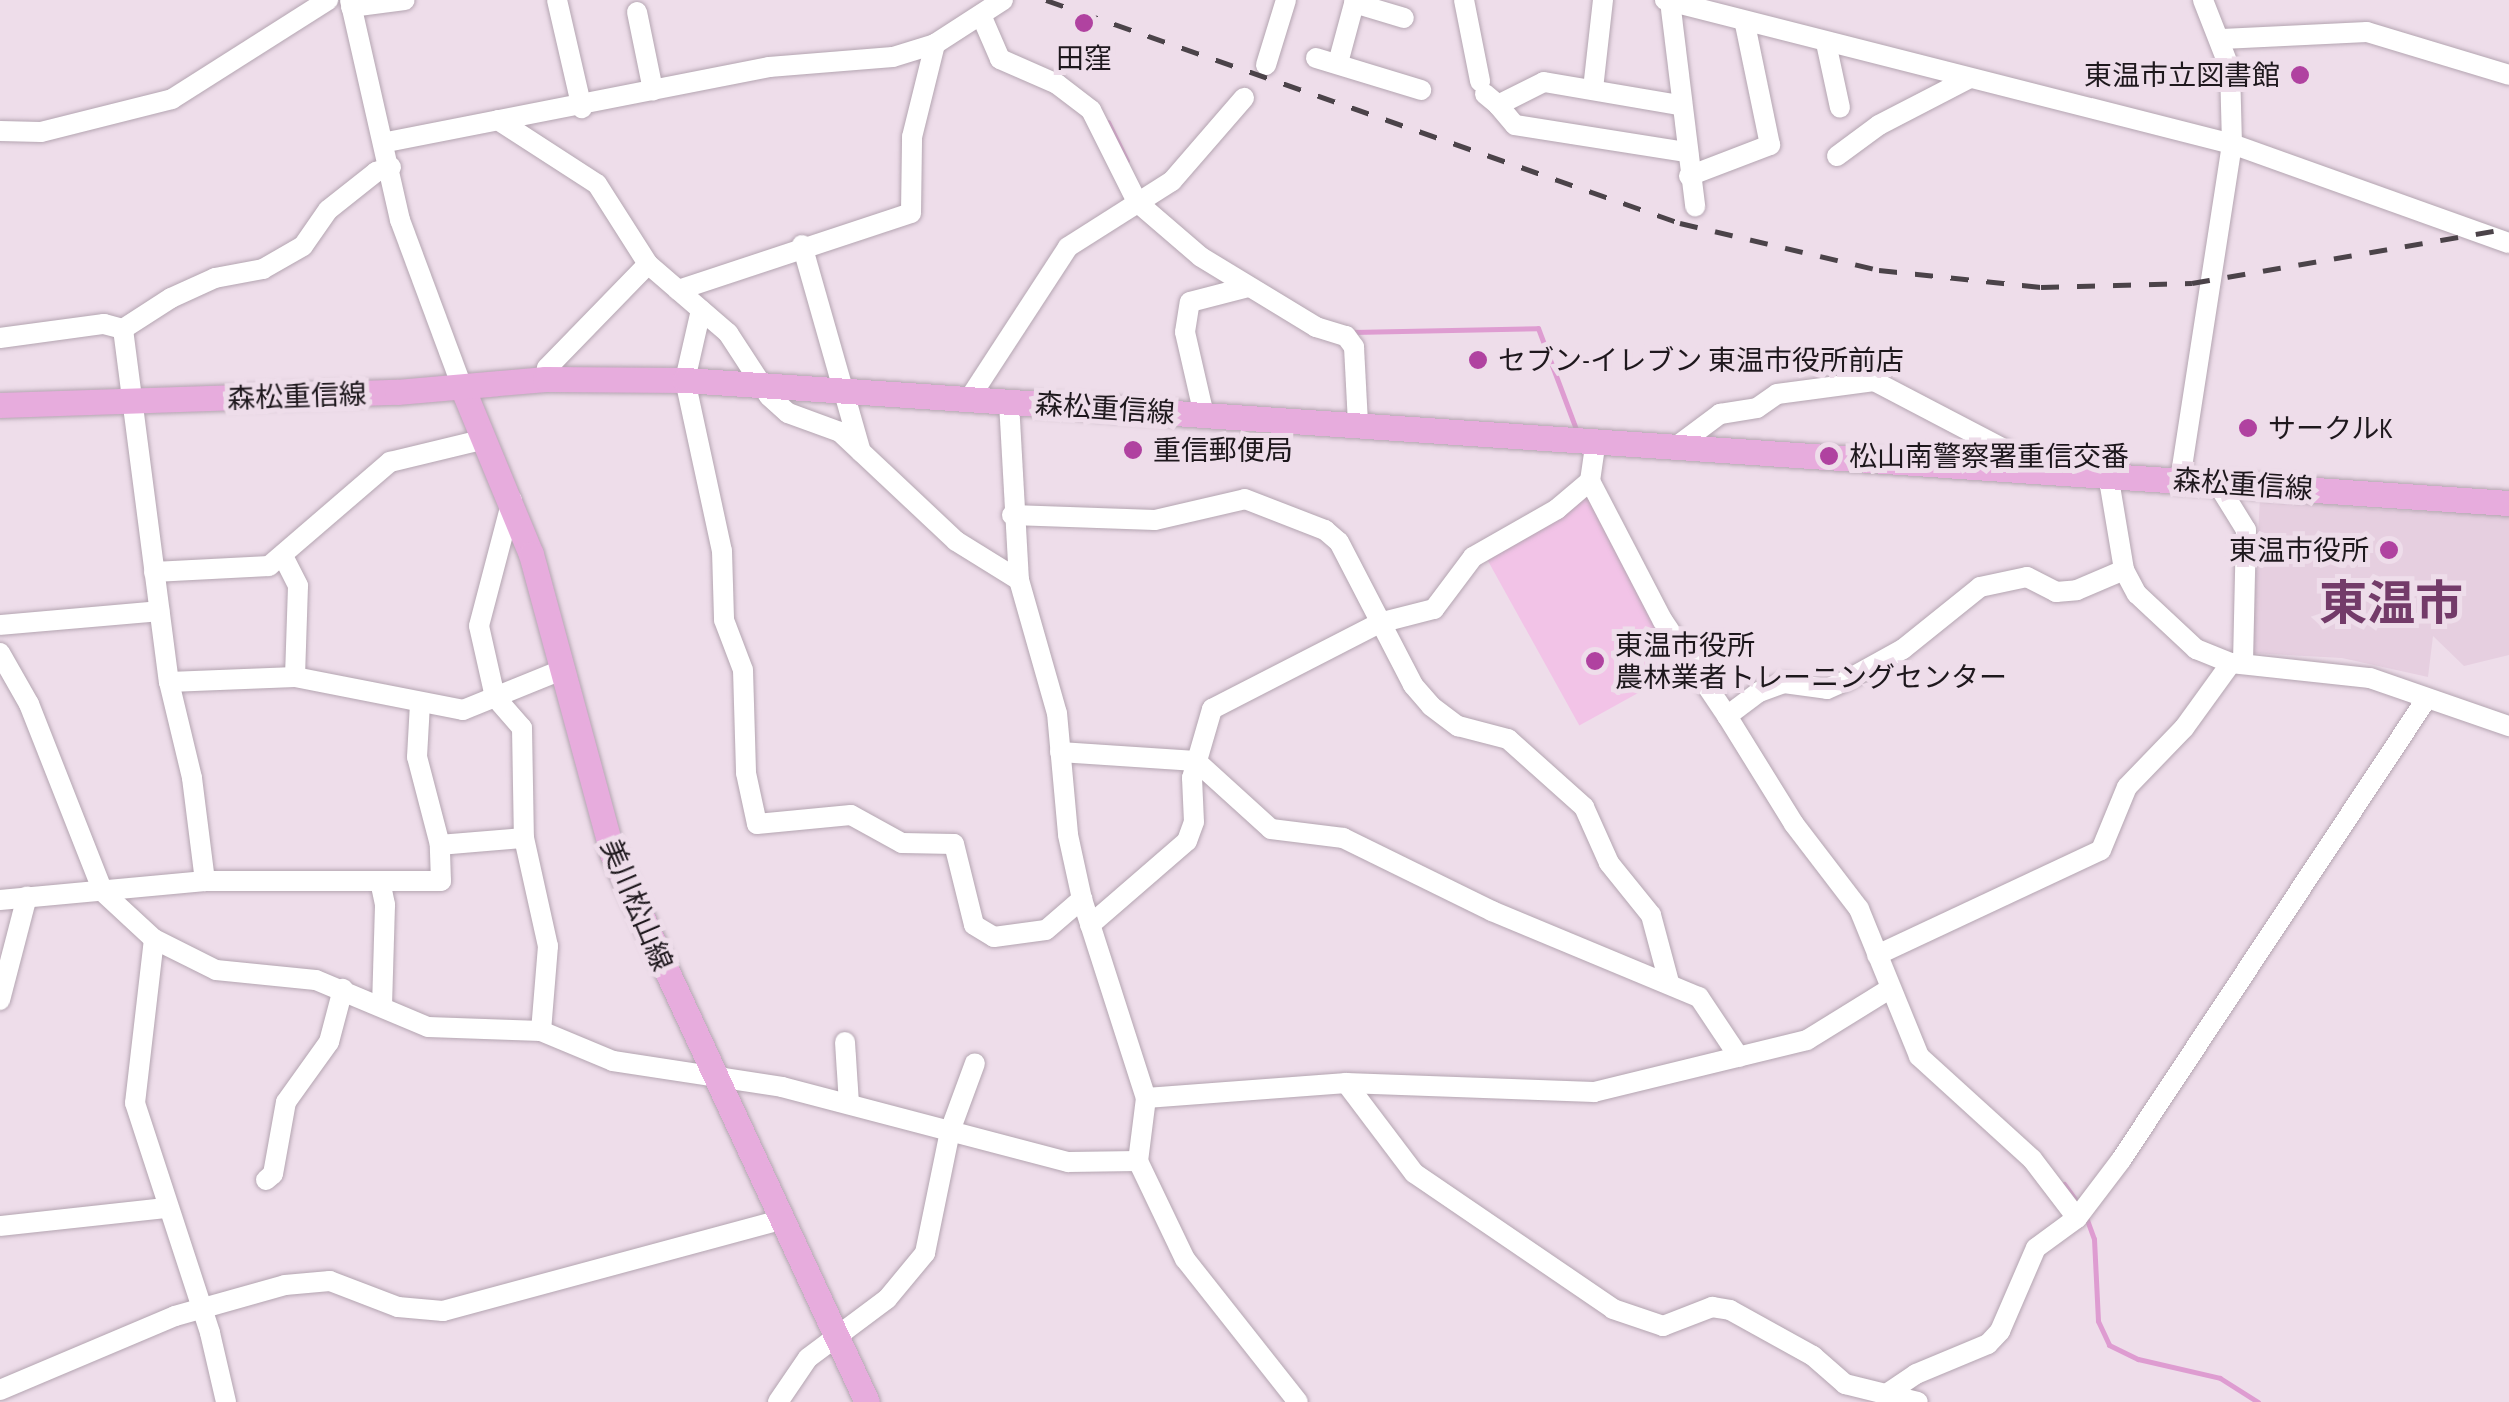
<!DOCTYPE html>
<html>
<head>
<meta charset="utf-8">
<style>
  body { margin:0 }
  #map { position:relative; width:2509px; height:1402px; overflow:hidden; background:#eeddea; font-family:"PT Sans Narrow","Noto Sans JP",sans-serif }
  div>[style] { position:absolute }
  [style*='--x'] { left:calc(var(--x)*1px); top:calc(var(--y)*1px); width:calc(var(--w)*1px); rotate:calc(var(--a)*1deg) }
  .built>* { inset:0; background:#e6cfe0 }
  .green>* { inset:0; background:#f2c3e7; transform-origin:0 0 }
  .stream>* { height:5px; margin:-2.5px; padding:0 2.5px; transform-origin:2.5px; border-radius:2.5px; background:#de9cd1 }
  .roads { filter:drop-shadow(0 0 2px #b4a5b1) drop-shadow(0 0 2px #b4a5b1) }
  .minor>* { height:20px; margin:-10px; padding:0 10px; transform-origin:10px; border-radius:10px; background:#fff }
  .major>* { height:25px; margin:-12.5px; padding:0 12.5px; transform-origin:12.5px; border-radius:12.5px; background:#e7acdd }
  .rail>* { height:5px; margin-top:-2.5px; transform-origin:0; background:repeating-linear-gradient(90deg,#4b4349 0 18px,transparent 0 36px) }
  .dots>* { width:28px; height:28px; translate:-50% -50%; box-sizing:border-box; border:5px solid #eeddea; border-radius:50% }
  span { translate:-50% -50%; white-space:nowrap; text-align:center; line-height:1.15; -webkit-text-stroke:10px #eeddea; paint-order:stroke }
  .poi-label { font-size:28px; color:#1e181d }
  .right { translate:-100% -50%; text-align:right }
  .left { translate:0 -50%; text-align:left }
  .street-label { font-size:28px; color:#1e181d }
  .town-label { font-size:48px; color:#733b69; font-weight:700 }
</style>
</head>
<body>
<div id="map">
  <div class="built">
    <div style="clip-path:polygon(2260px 497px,2384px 510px,2509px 514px,2509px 655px,2464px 666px,2433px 636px,2428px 677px,2342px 658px,2252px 653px)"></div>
  </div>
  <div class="green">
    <div style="left:1591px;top:495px;width:196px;height:122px;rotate:61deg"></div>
  </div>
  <div class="stream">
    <div style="--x:1108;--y:122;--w:43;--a:64"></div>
    <div style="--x:1353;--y:332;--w:185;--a:-1.2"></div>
    <div style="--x:1538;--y:328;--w:111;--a:69.4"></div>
    <div style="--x:2064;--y:1184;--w:24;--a:54"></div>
    <div style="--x:2086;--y:1217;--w:23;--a:70"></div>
    <div style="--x:2094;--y:1239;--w:82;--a:87.2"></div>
    <div style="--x:2098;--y:1321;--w:26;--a:65"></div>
    <div style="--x:2109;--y:1345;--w:32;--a:26"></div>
    <div style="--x:2138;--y:1359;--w:84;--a:13"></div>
    <div style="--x:2220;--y:1378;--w:45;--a:32.3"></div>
  </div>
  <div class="roads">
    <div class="minor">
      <div style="--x:350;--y:0;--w:226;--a:77.2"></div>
      <div style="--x:400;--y:220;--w:178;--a:69.6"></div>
      <div style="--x:557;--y:0;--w:111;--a:77"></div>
      <div style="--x:1464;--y:0;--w:83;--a:78.8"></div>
      <div style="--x:1665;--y:0;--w:585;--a:14.25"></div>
      <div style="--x:2232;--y:144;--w:294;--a:19.7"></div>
      <div style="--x:1670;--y:1;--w:207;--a:83"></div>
      <div style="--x:1354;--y:3;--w:52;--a:16.7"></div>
      <div style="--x:351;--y:7;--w:54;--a:-7.4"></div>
      <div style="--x:637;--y:12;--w:80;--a:78.4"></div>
      <div style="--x:981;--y:15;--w:48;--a:66.6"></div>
      <div style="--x:1000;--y:59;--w:62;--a:23.7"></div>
      <div style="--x:1057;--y:84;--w:43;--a:37.4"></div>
      <div style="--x:1091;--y:110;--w:103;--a:63.4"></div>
      <div style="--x:1137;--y:202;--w:84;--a:40.7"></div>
      <div style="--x:1201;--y:257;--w:135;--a:31.3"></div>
      <div style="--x:1316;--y:327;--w:31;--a:17"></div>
      <div style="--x:1346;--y:336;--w:14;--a:54"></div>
      <div style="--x:1354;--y:347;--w:77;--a:87"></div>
      <div style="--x:2222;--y:39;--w:145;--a:-2.8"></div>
      <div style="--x:2367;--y:32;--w:148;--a:16.8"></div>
      <div style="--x:1826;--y:43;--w:66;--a:77.8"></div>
      <div style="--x:1316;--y:58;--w:110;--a:16.9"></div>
      <div style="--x:1338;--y:63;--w:65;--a:-74.9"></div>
      <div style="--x:1266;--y:65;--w:68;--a:-72.9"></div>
      <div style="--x:1593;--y:89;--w:90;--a:-83.6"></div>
      <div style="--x:1485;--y:94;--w:17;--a:40"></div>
      <div style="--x:1498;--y:105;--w:51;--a:-26.6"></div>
      <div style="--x:1544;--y:82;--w:136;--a:9.7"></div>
      <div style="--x:1498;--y:105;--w:26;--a:50"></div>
      <div style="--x:1515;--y:125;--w:172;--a:9"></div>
      <div style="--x:498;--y:120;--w:118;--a:32.9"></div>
      <div style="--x:597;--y:184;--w:95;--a:57.5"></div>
      <div style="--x:648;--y:264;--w:106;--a:40.8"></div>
      <div style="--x:728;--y:333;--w:75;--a:56.9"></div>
      <div style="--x:769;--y:396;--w:25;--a:42"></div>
      <div style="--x:788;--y:413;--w:55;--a:20.1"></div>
      <div style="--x:840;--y:432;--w:159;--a:43.2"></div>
      <div style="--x:956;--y:541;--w:74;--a:31.8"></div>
      <div style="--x:1019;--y:580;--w:138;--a:74.1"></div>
      <div style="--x:1057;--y:713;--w:122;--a:84.8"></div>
      <div style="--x:1068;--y:835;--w:66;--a:77.7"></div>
      <div style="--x:1082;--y:899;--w:209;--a:72.2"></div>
      <div style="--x:1146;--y:1098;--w:64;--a:97.2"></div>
      <div style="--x:1138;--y:1161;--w:109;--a:64.4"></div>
      <div style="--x:1185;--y:1259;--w:182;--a:51.7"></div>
      <div style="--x:0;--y:131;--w:41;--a:1.4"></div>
      <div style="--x:41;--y:132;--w:135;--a:-14.1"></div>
      <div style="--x:172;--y:99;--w:185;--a:-32.4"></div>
      <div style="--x:387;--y:142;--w:389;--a:-11.1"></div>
      <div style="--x:769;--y:67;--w:124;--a:-4.6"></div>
      <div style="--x:893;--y:57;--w:44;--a:-17.2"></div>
      <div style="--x:935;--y:44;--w:81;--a:-32.9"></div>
      <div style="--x:1837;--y:156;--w:52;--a:-36.4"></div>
      <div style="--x:1879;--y:125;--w:102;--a:-27.3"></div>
      <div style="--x:391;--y:167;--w:16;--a:162"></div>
      <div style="--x:376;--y:172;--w:61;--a:141.6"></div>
      <div style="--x:328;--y:210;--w:44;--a:124.8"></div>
      <div style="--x:303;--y:246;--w:46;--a:150.1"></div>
      <div style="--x:263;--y:269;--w:49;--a:169.4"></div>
      <div style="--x:215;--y:278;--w:48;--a:155.6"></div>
      <div style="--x:171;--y:298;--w:57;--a:147.1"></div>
      <div style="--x:123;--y:329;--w:356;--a:82.6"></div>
      <div style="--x:169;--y:682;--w:126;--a:-2.3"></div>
      <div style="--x:295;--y:677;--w:171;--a:11.1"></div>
      <div style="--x:463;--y:710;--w:109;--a:-22.1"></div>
      <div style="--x:1689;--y:176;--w:87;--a:-20.9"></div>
      <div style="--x:1770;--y:145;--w:124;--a:-101.7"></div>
      <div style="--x:802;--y:245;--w:215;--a:74.1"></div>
      <div style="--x:678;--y:290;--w:245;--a:-18.3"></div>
      <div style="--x:911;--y:213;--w:76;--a:-89.2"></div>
      <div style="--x:912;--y:137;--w:96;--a:-76.1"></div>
      <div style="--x:701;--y:310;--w:72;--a:102.9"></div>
      <div style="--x:685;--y:380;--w:175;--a:77.8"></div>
      <div style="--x:722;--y:551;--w:69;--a:88.3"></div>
      <div style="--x:724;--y:620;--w:53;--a:69.2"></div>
      <div style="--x:743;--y:670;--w:103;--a:88.3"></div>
      <div style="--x:746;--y:773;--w:52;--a:77.8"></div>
      <div style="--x:757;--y:824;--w:94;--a:-5.5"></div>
      <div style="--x:851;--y:815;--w:58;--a:28.8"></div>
      <div style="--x:902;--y:843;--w:52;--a:1.1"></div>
      <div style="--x:954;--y:844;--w:83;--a:76.1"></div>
      <div style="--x:974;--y:925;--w:23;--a:31"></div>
      <div style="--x:994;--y:937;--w:52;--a:-7.7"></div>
      <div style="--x:1046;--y:930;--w:48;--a:-40.7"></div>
      <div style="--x:0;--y:338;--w:105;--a:-7.7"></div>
      <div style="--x:104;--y:324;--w:20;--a:15"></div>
      <div style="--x:545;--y:379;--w:11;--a:-80"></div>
      <div style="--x:547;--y:368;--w:145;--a:-45.8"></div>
      <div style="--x:969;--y:399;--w:181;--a:-56.9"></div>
      <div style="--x:1068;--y:247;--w:123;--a:-32.4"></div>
      <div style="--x:1172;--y:181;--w:110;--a:-49.1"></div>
      <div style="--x:1009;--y:402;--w:178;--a:86.8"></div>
      <div style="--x:1204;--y:415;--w:85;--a:-102.9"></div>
      <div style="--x:1185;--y:332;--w:30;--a:-81"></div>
      <div style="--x:1190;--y:302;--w:60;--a:-14.5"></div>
      <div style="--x:1677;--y:446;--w:54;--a:-36.7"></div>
      <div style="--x:1720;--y:414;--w:37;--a:-9"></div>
      <div style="--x:1757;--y:408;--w:24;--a:-35"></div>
      <div style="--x:1777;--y:394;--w:98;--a:-7.6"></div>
      <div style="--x:1874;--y:381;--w:149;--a:27.6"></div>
      <div style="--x:2006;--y:450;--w:21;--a:61"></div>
      <div style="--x:2108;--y:474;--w:97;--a:80.5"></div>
      <div style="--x:2124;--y:570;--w:27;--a:62"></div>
      <div style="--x:2137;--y:594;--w:81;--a:43"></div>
      <div style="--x:2196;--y:649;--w:38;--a:22"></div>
      <div style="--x:2231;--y:663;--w:140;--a:6.2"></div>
      <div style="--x:2370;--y:678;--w:147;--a:19.1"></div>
      <div style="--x:2180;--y:480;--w:340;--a:-81.2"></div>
      <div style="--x:2232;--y:144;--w:75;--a:-91.5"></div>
      <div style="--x:2230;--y:69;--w:74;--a:-111.4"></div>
      <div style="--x:1590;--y:481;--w:158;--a:62.5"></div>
      <div style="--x:1663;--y:621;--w:115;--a:56"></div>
      <div style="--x:2217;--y:483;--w:55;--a:58.3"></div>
      <div style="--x:2246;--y:530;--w:133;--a:91.3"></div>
      <div style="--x:512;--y:500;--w:130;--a:104.7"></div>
      <div style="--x:479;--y:626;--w:73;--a:77.3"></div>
      <div style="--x:495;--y:697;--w:41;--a:48.9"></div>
      <div style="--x:522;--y:728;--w:110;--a:89"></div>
      <div style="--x:524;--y:838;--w:111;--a:77.5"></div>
      <div style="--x:548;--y:946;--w:85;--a:94.7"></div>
      <div style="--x:1012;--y:515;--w:143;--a:2"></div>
      <div style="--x:1155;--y:520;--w:92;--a:-13.1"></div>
      <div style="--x:1245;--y:499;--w:86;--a:21.2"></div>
      <div style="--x:1325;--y:530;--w:18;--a:41"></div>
      <div style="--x:1339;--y:542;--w:161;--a:62.6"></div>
      <div style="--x:1413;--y:685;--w:28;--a:49"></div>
      <div style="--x:1431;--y:706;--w:34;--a:37"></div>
      <div style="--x:1458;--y:726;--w:52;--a:14.6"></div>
      <div style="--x:1508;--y:739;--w:102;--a:41.8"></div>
      <div style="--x:1584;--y:807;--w:61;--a:65.9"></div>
      <div style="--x:1609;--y:863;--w:67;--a:51.1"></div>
      <div style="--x:1651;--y:915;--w:69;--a:75"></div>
      <div style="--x:284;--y:558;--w:31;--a:63"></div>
      <div style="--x:298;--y:586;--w:91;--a:91.9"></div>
      <div style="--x:154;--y:572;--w:115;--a:-3"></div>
      <div style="--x:269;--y:566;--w:160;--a:-40.7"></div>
      <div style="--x:390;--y:462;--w:98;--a:-13.6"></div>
      <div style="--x:0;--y:625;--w:160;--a:-5"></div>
      <div style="--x:0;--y:653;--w:59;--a:60.4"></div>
      <div style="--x:29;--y:704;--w:202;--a:68.5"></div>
      <div style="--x:103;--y:892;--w:69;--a:42.7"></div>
      <div style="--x:154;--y:939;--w:69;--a:26.6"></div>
      <div style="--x:216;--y:970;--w:100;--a:5.7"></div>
      <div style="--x:316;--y:980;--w:121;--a:22.8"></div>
      <div style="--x:428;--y:1027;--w:113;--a:2"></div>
      <div style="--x:541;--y:1031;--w:78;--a:22.6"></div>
      <div style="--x:613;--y:1061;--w:171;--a:8.7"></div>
      <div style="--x:782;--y:1087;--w:296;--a:14.7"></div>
      <div style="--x:1068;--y:1162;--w:70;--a:-0.8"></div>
      <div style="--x:169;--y:682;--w:99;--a:76.5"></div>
      <div style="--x:192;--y:778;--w:104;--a:82.8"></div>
      <div style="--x:1060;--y:752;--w:136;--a:3.8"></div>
      <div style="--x:1196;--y:761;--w:101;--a:42.2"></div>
      <div style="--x:1271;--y:829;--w:73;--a:7.1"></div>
      <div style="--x:1343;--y:838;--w:166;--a:26.1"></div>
      <div style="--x:1492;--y:911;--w:224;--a:22.6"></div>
      <div style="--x:1699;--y:997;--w:72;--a:56.3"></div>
      <div style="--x:440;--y:845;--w:84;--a:-4.8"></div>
      <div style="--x:380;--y:881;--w:25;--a:78"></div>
      <div style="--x:385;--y:905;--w:99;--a:91.7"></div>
      <div style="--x:0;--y:900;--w:206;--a:-5.3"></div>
      <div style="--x:205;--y:881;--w:236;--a:0"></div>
      <div style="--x:441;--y:881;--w:36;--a:-92"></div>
      <div style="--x:440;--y:845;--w:91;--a:-104.6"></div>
      <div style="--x:417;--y:757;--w:54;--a:-86.8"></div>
      <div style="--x:1090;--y:925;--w:128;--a:-40.9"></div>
      <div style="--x:1187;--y:841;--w:20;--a:-70"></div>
      <div style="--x:1194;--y:822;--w:44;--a:-92.6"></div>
      <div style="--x:1192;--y:778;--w:72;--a:-73.8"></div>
      <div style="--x:1212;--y:709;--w:188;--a:-27.2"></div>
      <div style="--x:1379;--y:623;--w:57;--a:-14.3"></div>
      <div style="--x:1434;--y:609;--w:65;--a:-53.1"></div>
      <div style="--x:1473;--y:557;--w:97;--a:-29.7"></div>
      <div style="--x:1557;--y:509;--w:43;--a:-40.3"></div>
      <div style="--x:1590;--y:481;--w:41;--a:-81.7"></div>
      <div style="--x:154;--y:939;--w:165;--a:96.6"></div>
      <div style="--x:135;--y:1103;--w:242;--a:71.9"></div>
      <div style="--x:210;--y:1333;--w:71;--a:76.9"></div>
      <div style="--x:1877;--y:955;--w:247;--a:-25.1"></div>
      <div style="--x:2101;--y:850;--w:68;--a:-67.6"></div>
      <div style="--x:2127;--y:787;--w:82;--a:-46"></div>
      <div style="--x:2184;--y:728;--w:80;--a:-54.1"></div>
      <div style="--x:0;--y:1000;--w:107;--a:-75.4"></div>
      <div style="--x:845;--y:1042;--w:62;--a:86.3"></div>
      <div style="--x:1346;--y:1083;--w:113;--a:52.9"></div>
      <div style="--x:1414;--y:1173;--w:241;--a:34.3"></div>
      <div style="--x:1613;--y:1309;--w:53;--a:18.8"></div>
      <div style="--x:1663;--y:1326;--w:53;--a:-21.2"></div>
      <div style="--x:1712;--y:1307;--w:18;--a:9"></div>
      <div style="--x:1730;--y:1310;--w:95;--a:29"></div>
      <div style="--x:1813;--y:1356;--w:43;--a:41.2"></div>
      <div style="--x:1845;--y:1384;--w:75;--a:13.9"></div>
      <div style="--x:1146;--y:1098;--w:201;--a:-4.3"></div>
      <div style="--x:1346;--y:1083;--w:248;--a:2.1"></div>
      <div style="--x:1594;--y:1092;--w:219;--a:-13.7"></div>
      <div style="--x:1807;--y:1040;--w:95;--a:-31.7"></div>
      <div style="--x:266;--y:1180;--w:9;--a:-41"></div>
      <div style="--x:273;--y:1174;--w:73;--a:-79.8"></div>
      <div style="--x:286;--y:1102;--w:74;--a:-54.4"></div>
      <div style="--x:329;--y:1042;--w:55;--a:-75.2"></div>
      <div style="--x:2077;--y:1218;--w:74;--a:-127.3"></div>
      <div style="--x:2032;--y:1159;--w:153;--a:-137.7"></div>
      <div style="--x:1919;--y:1056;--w:159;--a:-112.2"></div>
      <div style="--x:1859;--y:909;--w:107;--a:-127.4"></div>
      <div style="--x:1794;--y:824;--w:127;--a:-121.8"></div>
      <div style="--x:1727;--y:716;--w:40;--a:-37"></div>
      <div style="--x:1759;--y:692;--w:27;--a:-20"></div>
      <div style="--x:1784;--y:683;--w:43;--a:7.9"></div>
      <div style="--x:1827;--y:689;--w:22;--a:-24"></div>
      <div style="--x:1847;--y:680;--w:64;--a:-29"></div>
      <div style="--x:1903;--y:649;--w:99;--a:-38.8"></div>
      <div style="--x:1980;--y:587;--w:48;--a:-12"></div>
      <div style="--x:2027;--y:577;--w:33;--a:27"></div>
      <div style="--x:2056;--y:592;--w:21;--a:-5"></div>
      <div style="--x:2077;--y:590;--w:51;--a:-23.1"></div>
      <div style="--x:0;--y:1226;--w:168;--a:-6.2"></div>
      <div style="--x:0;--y:1390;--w:190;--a:-22.9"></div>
      <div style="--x:175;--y:1316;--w:114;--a:-15.7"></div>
      <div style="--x:285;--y:1285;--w:45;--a:-5.1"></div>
      <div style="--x:330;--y:1281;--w:73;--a:20.9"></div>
      <div style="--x:398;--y:1307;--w:45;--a:5.1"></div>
      <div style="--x:443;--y:1311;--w:350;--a:-15.1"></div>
      <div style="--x:1885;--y:1395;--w:37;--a:-34"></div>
      <div style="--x:1916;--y:1374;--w:78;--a:-22.6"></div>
      <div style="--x:1988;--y:1344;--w:18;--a:-47"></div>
      <div style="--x:2000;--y:1331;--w:90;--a:-66.6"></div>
      <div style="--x:2036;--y:1248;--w:51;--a:-36.2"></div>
      <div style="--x:2077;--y:1218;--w:73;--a:-52.8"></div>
      <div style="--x:2121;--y:1160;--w:554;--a:-56.48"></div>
      <div style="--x:778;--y:1402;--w:53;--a:-55.7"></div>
      <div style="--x:808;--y:1358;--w:99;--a:-36.8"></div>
      <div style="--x:887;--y:1299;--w:60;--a:-50.4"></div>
      <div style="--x:925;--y:1253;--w:125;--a:-78.4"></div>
      <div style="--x:950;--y:1131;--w:72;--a:-69.8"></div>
    </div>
    <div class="major">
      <div style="--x:462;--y:387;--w:181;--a:67.6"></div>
      <div style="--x:531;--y:554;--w:310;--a:74.8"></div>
      <div style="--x:612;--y:853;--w:605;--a:65.09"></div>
      <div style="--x:0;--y:405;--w:397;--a:-1.9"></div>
      <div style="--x:397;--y:392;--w:149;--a:-5"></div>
      <div style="--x:545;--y:379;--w:140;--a:0.4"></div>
      <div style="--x:685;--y:380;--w:1828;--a:3.86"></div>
    </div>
  </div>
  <div class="rail">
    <div style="--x:1046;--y:0;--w:672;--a:19.38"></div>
    <div style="--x:1680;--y:223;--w:204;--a:13.3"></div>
    <div style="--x:1879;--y:270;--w:163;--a:6"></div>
    <div style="--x:2041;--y:287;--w:151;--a:-1.5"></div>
    <div style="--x:2192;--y:283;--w:322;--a:-9.8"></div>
  </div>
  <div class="dots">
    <div style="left:1084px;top:23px;background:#b042a0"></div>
    <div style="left:2300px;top:75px;background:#b042a0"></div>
    <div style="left:1478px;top:360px;background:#b042a0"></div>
    <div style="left:2248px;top:428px;background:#b042a0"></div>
    <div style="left:1133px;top:450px;background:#b042a0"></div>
    <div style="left:1829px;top:456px;background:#b042a0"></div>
    <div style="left:2389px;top:550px;background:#b042a0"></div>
    <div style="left:1595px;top:661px;background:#b042a0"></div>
  </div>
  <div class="poi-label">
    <span style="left:1084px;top:58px">田窪</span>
    <span class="right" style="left:2280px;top:75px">東温市立図書館</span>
    <span class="left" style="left:1498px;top:360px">セブン-イレブン 東温市役所前店</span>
    <span class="left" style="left:2268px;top:428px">サークルK</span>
    <span class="left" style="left:1153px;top:450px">重信郵便局</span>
    <span class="left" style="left:1849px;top:456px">松山南警察署重信交番</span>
    <span class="right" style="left:2369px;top:550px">東温市役所</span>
    <span class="left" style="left:1615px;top:661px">東温市役所<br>農林業者トレーニングセンター</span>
  </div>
  <div class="street-label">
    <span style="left:297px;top:396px;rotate:-2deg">森松重信線</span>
    <span style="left:1105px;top:408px;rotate:4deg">森松重信線</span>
    <span style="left:2243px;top:484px;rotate:4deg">森松重信線</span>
    <span style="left:637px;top:905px;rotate:67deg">美川松山線</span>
  </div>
  <div class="town-label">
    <span style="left:2391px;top:603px">東温市</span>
  </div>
</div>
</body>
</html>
